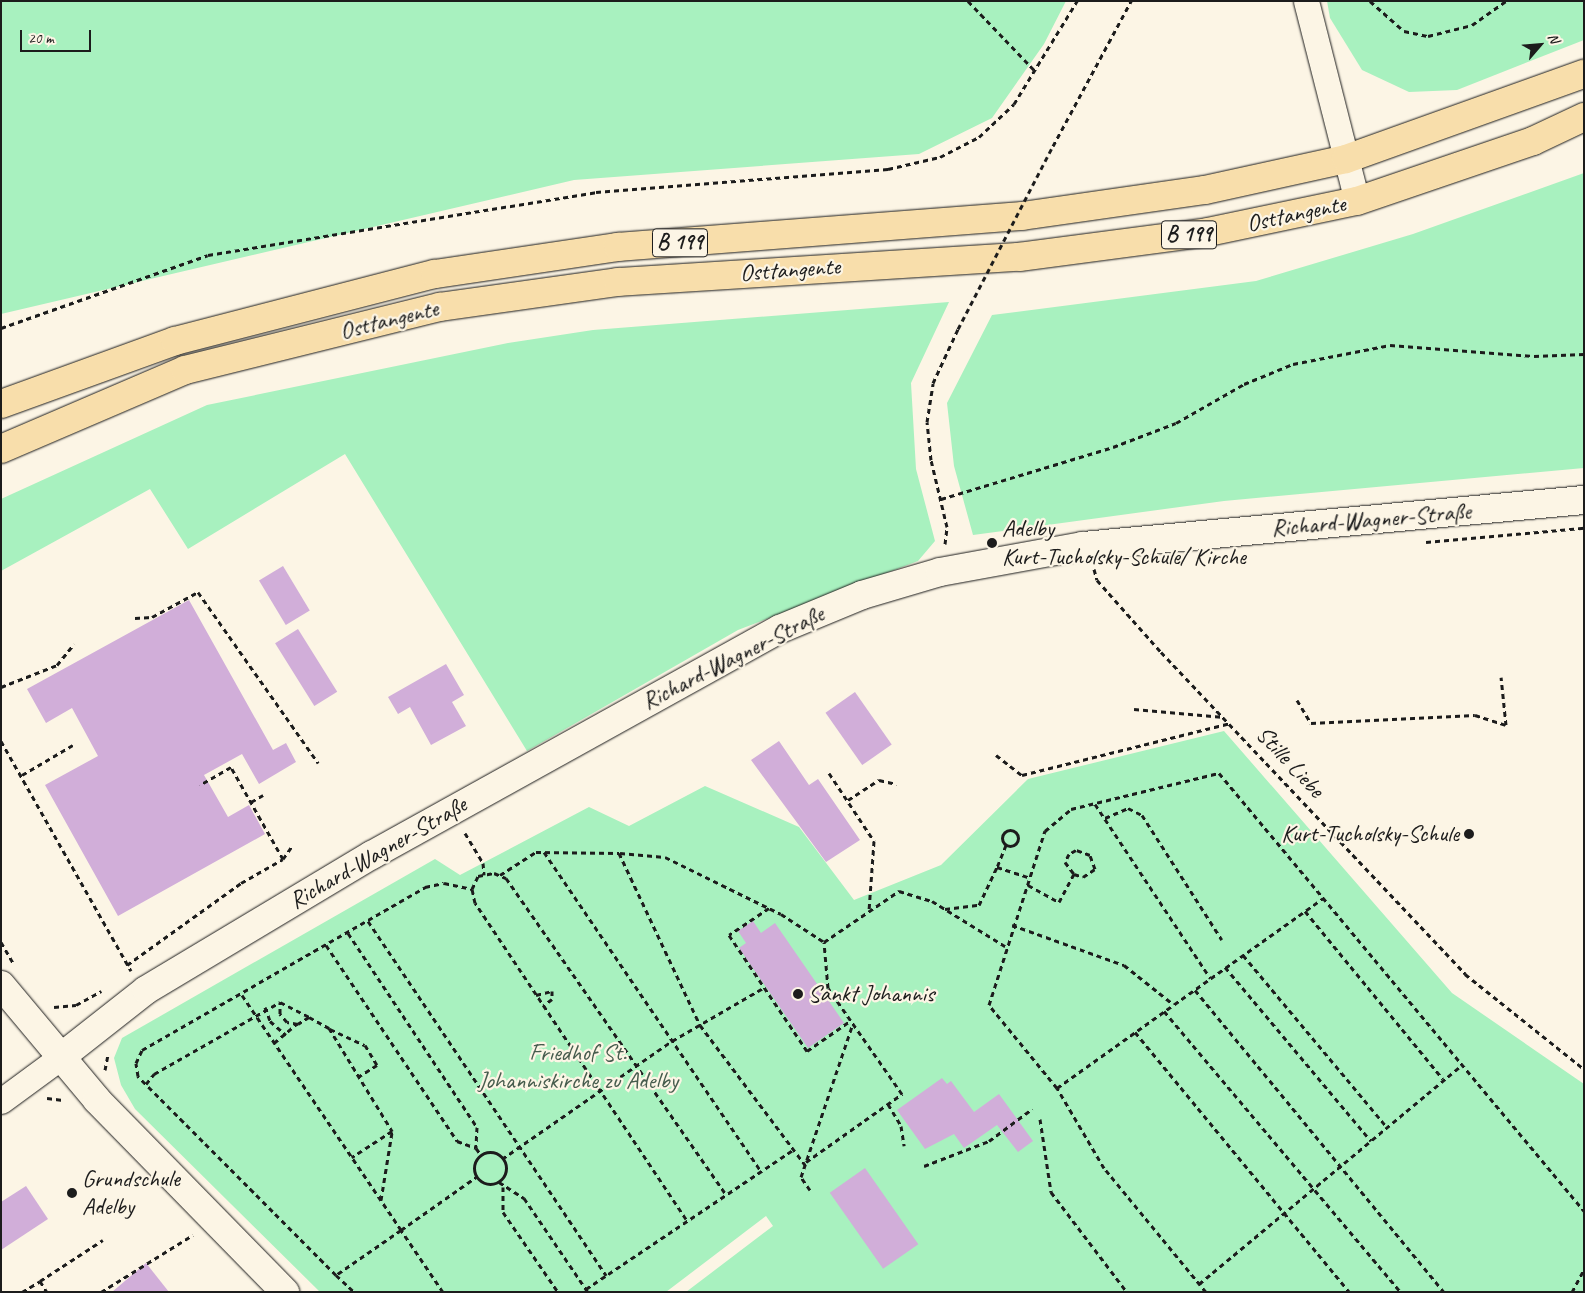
<!DOCTYPE html>
<html>
<head>
<meta charset="utf-8">
<style>
  body { margin:0 }
  #map { position:relative; width:1585px; height:1293px; overflow:hidden; background:#fcf5e5; font-family:Caveat,sans-serif }
  div>[style] { position:absolute }
  [style*='--x'] { left:calc(var(--x)*1px); top:calc(var(--y)*1px); width:calc(var(--w)*1px); rotate:calc(var(--a)*1deg) }
  .green>* { inset:0; background:#a8f1bf }
  .building>* { inset:0; background:#d1aed9; transform-origin:0 0 }
  .path>* { height:3px; margin-top:-1.5px; transform-origin:0; background:repeating-linear-gradient(90deg,#1c1c1c 0 5px,transparent 0 9px) }
  .path>.ring { margin:-1.5px; padding:0; box-sizing:content-box; background:none; border:3px solid #1c1c1c; border-radius:50% }
  .roads { filter:drop-shadow(0 0 1px #1c1c1c) drop-shadow(0 0 1px #1c1c1c) }
  .street>* { height:25px; margin:-12.5px; padding:0 12.5px; transform-origin:12.5px; border-radius:12.5px; background:#fcf5e5 }
  .secondary>* { height:28px; margin:-14px; padding:0 14px; transform-origin:14px; border-radius:14px; background:#fcf5e5 }
  .primary>* { height:28px; margin:-14px; padding:0 14px; transform-origin:14px; border-radius:14px; background:#f8deab }
  .path-bridge>* { height:3px; margin-top:-1.5px; transform-origin:0; background:repeating-linear-gradient(90deg,#1c1c1c 0 5px,transparent 0 9px) }
  .dots>* { width:14px; height:14px; translate:-50% -50%; box-sizing:border-box; border:2px solid #fcf5e5; border-radius:50% }
  span { translate:-50% -50%; white-space:nowrap; text-align:center; line-height:1.15; -webkit-text-stroke:4.5px #fcf5e5; paint-order:stroke }
  .shield-label span { padding:1px 4px; background:#fcf5e5; border:1px solid; border-radius:4px; -webkit-text-stroke-width:0 }
  .shield-label { font-size:22px; color:#1c1c1c; font-weight:700 }
  .street-label { font-size:24px; color:#1c1c1c }
  .poi-label { font-size:24px; color:#1c1c1c }
  .left { translate:0 -50%; text-align:left }
  .right { translate:-100% -50%; text-align:right }
  .park-label { font-size:24px; color:#465c4d }
  .frame { position:absolute; inset:0; border:2px solid #1c1c1c; pointer-events:none }
  .north { position:absolute; left:1515px; top:20px; width:50px; height:50px; -webkit-text-stroke:4px #fcf5e5; paint-order:stroke; rotate:63deg; font-size:14px; font-weight:700; line-height:20px; text-align:center; color:#1c1c1c }
  .north::after { content:''; display:block; margin:auto; width:18px; height:22px; background:#1c1c1c; clip-path:polygon(50% 0,100% 100%,50% 72%,0 100%) }
  .scale { position:absolute; left:20px; top:30px; width:71px; height:22px; box-sizing:border-box; border:2px solid #1c1c1c; border-top:0; padding-left:6px; font-size:15px; line-height:18px; white-space:nowrap; color:#1c1c1c; -webkit-text-stroke:4px #fcf5e5; paint-order:stroke }
</style>
</head>
<body>
<div id="map">
  <div class="green">
    <div style="clip-path:polygon(1px 1px,1066px 1px,1044px 44px,992px 118px,919px 154px,574px 180px,1px 314px)"></div>
    <div style="clip-path:polygon(1327px 1px,1584px 1px,1584px 40px,1457px 90px,1409px 92px,1362px 70px,1330px 18px)"></div>
    <div style="clip-path:polygon(1584px 173px,1584px 468px,1224px 501px,973px 535px,954px 466px,947px 403px,992px 315px,1256px 281px,1413px 234px)"></div>
    <div style="clip-path:polygon(949px 302px,911px 383px,916px 469px,935px 541px,918px 561px,738px 630px,527px 751px,345px 454px,188px 549px,150px 489px,1px 571px,1px 499px,207px 405px,508px 343px,593px 330px)"></div>
    <div style="clip-path:polygon(1224px 731px,1452px 993px,1584px 1084px,1584px 1292px,686px 1292px,773px 1226px,766px 1216px,666px 1292px,320px 1292px,135px 1109px,121px 1085px,114px 1058px,122px 1038px,435px 859px,460px 875px,589px 807px,629px 826px,705px 786px,799px 827px,854px 900px,941px 865px,1028px 779px)"></div>
  </div>
  <div class="building">
    <div style="left:283px;top:566px;width:52px;height:28px;rotate:59deg"></div>
    <div style="clip-path:polygon(189px 600px,273px 750px,286px 743px,296px 762px,259px 784px,242px 754px,204px 775px,228px 817px,249px 805px,265px 834px,118px 916px,45px 785px,98px 756px,72px 708px,46px 723px,27px 689px)"></div>
    <div style="left:298px;top:629px;width:74px;height:27px;rotate:58deg"></div>
    <div style="clip-path:polygon(446px 664px,464px 695px,452px 702px,466px 726px,431px 745px,410px 707px,398px 714px,388px 697px)"></div>
    <div style="left:855px;top:692px;width:64px;height:36px;rotate:55deg"></div>
    <div style="clip-path:polygon(779px 741px,809px 785px,818px 779px,860px 840px,826px 862px,751px 760px)"></div>
    <div style="clip-path:polygon(753px 921px,761px 933px,775px 923px,844px 1023px,808px 1048px,739px 948px,746px 943px,738px 931px)"></div>
    <div style="clip-path:polygon(942px 1078px,947px 1084px,951px 1081px,974px 1112px,999px 1094px,1033px 1141px,1018px 1152px,997px 1125px,964px 1148px,954px 1134px,925px 1149px,897px 1110px)"></div>
    <div style="left:865px;top:1168px;width:93px;height:43px;rotate:55deg"></div>
    <div style="clip-path:polygon(26px 1186px,48px 1219px,1px 1250px,1px 1202px)"></div>
    <div style="clip-path:polygon(146px 1263px,169px 1292px,112px 1292px)"></div>
  </div>
  <div class="path">
    <div style="--x:968;--y:1;--w:98;--a:46.2"></div>
    <div style="--x:1370;--y:1;--w:45;--a:41.4"></div>
    <div style="--x:1404;--y:31;--w:25;--a:12"></div>
    <div style="--x:1428;--y:36;--w:45;--a:-14"></div>
    <div style="--x:1472;--y:25;--w:42;--a:-35.2"></div>
    <div style="--x:1053;--y:146;--w:165;--a:-61.7"></div>
    <div style="--x:1;--y:328;--w:219;--a:-19.4"></div>
    <div style="--x:208;--y:255;--w:393;--a:-9.2"></div>
    <div style="--x:596;--y:192;--w:293;--a:-4.5"></div>
    <div style="--x:888;--y:169;--w:53;--a:-13"></div>
    <div style="--x:940;--y:157;--w:44;--a:-27.1"></div>
    <div style="--x:979;--y:137;--w:48;--a:-43.3"></div>
    <div style="--x:1014;--y:104;--w:121;--a:-58.5"></div>
    <div style="--x:941;--y:499;--w:180;--a:-16.8"></div>
    <div style="--x:1113;--y:447;--w:67;--a:-20.9"></div>
    <div style="--x:1176;--y:423;--w:78;--a:-29.8"></div>
    <div style="--x:1244;--y:384;--w:53;--a:-22.2"></div>
    <div style="--x:1293;--y:364;--w:99;--a:-11.1"></div>
    <div style="--x:1390;--y:345;--w:144;--a:4.4"></div>
    <div style="--x:1534;--y:356;--w:50;--a:-2.3"></div>
    <div style="--x:1426;--y:542;--w:159;--a:-5.1"></div>
    <div style="--x:945;--y:544;--w:17;--a:-83"></div>
    <div style="--x:947;--y:527;--w:69;--a:-103.4"></div>
    <div style="--x:931;--y:460;--w:38;--a:-96"></div>
    <div style="--x:927;--y:422;--w:39;--a:-81"></div>
    <div style="--x:933;--y:383;--w:60;--a:-65.2"></div>
    <div style="--x:1094;--y:569;--w:11;--a:75"></div>
    <div style="--x:1097;--y:580;--w:96;--a:48.4"></div>
    <div style="--x:1161;--y:652;--w:443;--a:46.6"></div>
    <div style="--x:1465;--y:974;--w:152;--a:38.6"></div>
    <div style="--x:135;--y:618;--w:17;--a:-3"></div>
    <div style="--x:152;--y:617;--w:52;--a:-28.5"></div>
    <div style="--x:198;--y:592;--w:209;--a:54.9"></div>
    <div style="--x:1;--y:687;--w:60;--a:-21.4"></div>
    <div style="--x:57;--y:665;--w:27;--a:-51"></div>
    <div style="--x:1297;--y:700;--w:27;--a:59"></div>
    <div style="--x:1311;--y:723;--w:164;--a:-2.8"></div>
    <div style="--x:1475;--y:715;--w:33;--a:18"></div>
    <div style="--x:1506;--y:725;--w:48;--a:-95.9"></div>
    <div style="--x:1134;--y:709;--w:90;--a:5.1"></div>
    <div style="--x:1;--y:741;--w:264;--a:60.5"></div>
    <div style="--x:996;--y:755;--w:33;--a:38"></div>
    <div style="--x:1022;--y:775;--w:214;--a:-14"></div>
    <div style="--x:829;--y:773;--w:82;--a:56.5"></div>
    <div style="--x:874;--y:841;--w:70;--a:94.1"></div>
    <div style="--x:22;--y:775;--w:59;--a:-30.5"></div>
    <div style="--x:848;--y:800;--w:37;--a:-33"></div>
    <div style="--x:879;--y:780;--w:18;--a:13"></div>
    <div style="--x:251;--y:802;--w:14;--a:-30"></div>
    <div style="--x:1095;--y:804;--w:209;--a:56.5"></div>
    <div style="--x:1105;--y:818;--w:25;--a:-23"></div>
    <div style="--x:1128;--y:808;--w:16;--a:27"></div>
    <div style="--x:1142;--y:815;--w:148;--a:57.4"></div>
    <div class="ring" style="left:1002px;top:830px;width:13px;height:13px"></div>
    <div style="--x:465;--y:833;--w:35;--a:59"></div>
    <div style="--x:483;--y:863;--w:12;--a:85"></div>
    <div style="--x:1006;--y:845;--w:24;--a:112"></div>
    <div style="--x:997;--y:867;--w:35;--a:18"></div>
    <div style="--x:544;--y:852;--w:386;--a:55.8"></div>
    <div style="--x:620;--y:853;--w:45;--a:5.1"></div>
    <div style="--x:665;--y:857;--w:129;--a:26.2"></div>
    <div style="--x:781;--y:914;--w:51;--a:33.1"></div>
    <div style="--x:824;--y:942;--w:91;--a:-34.2"></div>
    <div style="--x:899;--y:891;--w:34;--a:17"></div>
    <div style="--x:932;--y:901;--w:86;--a:31.7"></div>
    <div style="--x:283;--y:859;--w:16;--a:-55"></div>
    <div style="--x:500;--y:875;--w:43;--a:-32.6"></div>
    <div style="--x:536;--y:852;--w:83;--a:0.7"></div>
    <div style="--x:619;--y:853;--w:190;--a:64.8"></div>
    <div style="--x:700;--y:1025;--w:175;--a:53.1"></div>
    <div style="--x:1028;--y:885;--w:35;--a:29"></div>
    <div style="--x:1059;--y:902;--w:32;--a:-62"></div>
    <div style="--x:1074;--y:874;--w:9;--a:18"></div>
    <div style="--x:1083;--y:877;--w:14;--a:-34"></div>
    <div style="--x:1095;--y:869;--w:15;--a:-110"></div>
    <div style="--x:1090;--y:855;--w:15;--a:-160"></div>
    <div style="--x:1076;--y:850;--w:8;--a:150"></div>
    <div style="--x:1069;--y:854;--w:9;--a:117"></div>
    <div style="--x:1065;--y:862;--w:15;--a:53"></div>
    <div style="--x:769;--y:908;--w:48;--a:146"></div>
    <div style="--x:729;--y:935;--w:140;--a:56.1"></div>
    <div style="--x:807;--y:1051;--w:52;--a:-34.9"></div>
    <div style="--x:945;--y:909;--w:34;--a:-7"></div>
    <div style="--x:979;--y:905;--w:42;--a:-64.7"></div>
    <div style="--x:1305;--y:911;--w:217;--a:50.6"></div>
    <div style="--x:368;--y:921;--w:427;--a:56.1"></div>
    <div style="--x:1012;--y:925;--w:119;--a:19.7"></div>
    <div style="--x:1124;--y:965;--w:63;--a:38.5"></div>
    <div style="--x:348;--y:933;--w:233;--a:56.4"></div>
    <div style="--x:477;--y:1127;--w:21;--a:93"></div>
    <div style="--x:1;--y:942;--w:24;--a:60"></div>
    <div style="--x:326;--y:945;--w:236;--a:56.2"></div>
    <div style="--x:457;--y:1141;--w:20;--a:20"></div>
    <div style="--x:476;--y:1148;--w:9;--a:54"></div>
    <div style="--x:1243;--y:955;--w:224;--a:50.1"></div>
    <div style="--x:127;--y:965;--w:140;--a:-35.7"></div>
    <div style="--x:241;--y:883;--w:48;--a:-29.7"></div>
    <div style="--x:283;--y:859;--w:106;--a:-119.5"></div>
    <div style="--x:231;--y:767;--w:36;--a:150"></div>
    <div style="--x:1225;--y:967;--w:227;--a:50"></div>
    <div style="--x:1195;--y:990;--w:391;--a:50.5"></div>
    <div style="--x:242;--y:995;--w:284;--a:55.9"></div>
    <div style="--x:401;--y:1230;--w:79;--a:145.3"></div>
    <div style="--x:336;--y:1275;--w:281;--a:-134.9"></div>
    <div style="--x:138;--y:1076;--w:13;--a:-99"></div>
    <div style="--x:136;--y:1063;--w:14;--a:-65"></div>
    <div style="--x:142;--y:1050;--w:327;--a:-29.9"></div>
    <div style="--x:425;--y:887;--w:19;--a:-12"></div>
    <div style="--x:444;--y:883;--w:29;--a:12"></div>
    <div style="--x:536;--y:995;--w:16;--a:-14"></div>
    <div style="--x:552;--y:991;--w:8;--a:90"></div>
    <div style="--x:552;--y:999;--w:11;--a:142"></div>
    <div style="--x:54;--y:1007;--w:22;--a:-5"></div>
    <div style="--x:76;--y:1005;--w:29;--a:-29"></div>
    <div style="--x:265;--y:1007;--w:15;--a:70"></div>
    <div style="--x:270;--y:1021;--w:21;--a:41"></div>
    <div style="--x:1164;--y:1011;--w:368;--a:49.9"></div>
    <div style="--x:309;--y:1017;--w:13;--a:148"></div>
    <div style="--x:298;--y:1024;--w:11;--a:-170"></div>
    <div style="--x:287;--y:1022;--w:11;--a:-131"></div>
    <div style="--x:280;--y:1014;--w:12;--a:-90"></div>
    <div style="--x:280;--y:1002;--w:33;--a:27"></div>
    <div style="--x:309;--y:1017;--w:23;--a:29"></div>
    <div style="--x:329;--y:1028;--w:121;--a:58.5"></div>
    <div style="--x:392;--y:1131;--w:48;--a:147"></div>
    <div style="--x:330;--y:1029;--w:38;--a:25"></div>
    <div style="--x:365;--y:1045;--w:23;--a:59"></div>
    <div style="--x:377;--y:1065;--w:22;--a:148"></div>
    <div style="--x:1135;--y:1032;--w:337;--a:50.5"></div>
    <div style="--x:274;--y:1043;--w:30;--a:-40"></div>
    <div style="--x:105;--y:1070;--w:16;--a:-79"></div>
    <div style="--x:146;--y:1084;--w:13;--a:-51"></div>
    <div style="--x:154;--y:1074;--w:145;--a:-29.7"></div>
    <div style="--x:1057;--y:1088;--w:327;--a:-35.5"></div>
    <div style="--x:47;--y:1098;--w:16;--a:7"></div>
    <div style="--x:888;--y:1104;--w:26;--a:59"></div>
    <div style="--x:901;--y:1126;--w:20;--a:81"></div>
    <div style="--x:1040;--y:1119;--w:74;--a:81.4"></div>
    <div style="--x:1051;--y:1192;--w:126;--a:52.8"></div>
    <div class="ring" style="left:474px;top:1152px;width:29px;height:29px"></div>
    <div style="--x:502;--y:1159;--w:207;--a:-34.8"></div>
    <div style="--x:672;--y:1041;--w:105;--a:-30.2"></div>
    <div style="--x:806;--y:1162;--w:118;--a:-35.3"></div>
    <div style="--x:902;--y:1094;--w:129;--a:-124.9"></div>
    <div style="--x:828;--y:988;--w:46;--a:-95"></div>
    <div style="--x:924;--y:1166;--w:70;--a:-21"></div>
    <div style="--x:989;--y:1141;--w:54;--a:-36.7"></div>
    <div style="--x:499;--y:1182;--w:30;--a:33"></div>
    <div style="--x:524;--y:1198;--w:114;--a:55.8"></div>
    <div style="--x:503;--y:1187;--w:25;--a:90"></div>
    <div style="--x:503;--y:1212;--w:97;--a:55.5"></div>
    <div style="--x:810;--y:1190;--w:16;--a:-125"></div>
    <div style="--x:801;--y:1177;--w:159;--a:-71.3"></div>
    <div style="--x:381;--y:1200;--w:69;--a:-80.8"></div>
    <div style="--x:686;--y:1219;--w:380;--a:-123.7"></div>
    <div style="--x:475;--y:903;--w:14;--a:-102"></div>
    <div style="--x:472;--y:889;--w:14;--a:-65"></div>
    <div style="--x:478;--y:876;--w:16;--a:-11"></div>
    <div style="--x:494;--y:873;--w:13;--a:23"></div>
    <div style="--x:506;--y:878;--w:385;--a:55.2"></div>
    <div style="--x:336;--y:1275;--w:25;--a:43"></div>
    <div style="--x:40;--y:1281;--w:75;--a:-33.1"></div>
    <div style="--x:1199;--y:1284;--w:342;--a:-39.8"></div>
    <div style="--x:586;--y:1289;--w:251;--a:-33.9"></div>
    <div style="--x:22;--y:1292;--w:21;--a:-31"></div>
    <div style="--x:40;--y:1281;--w:13;--a:58"></div>
    <div style="--x:101;--y:1292;--w:108;--a:-31.8"></div>
    <div style="--x:443;--y:1292;--w:75;--a:-124.1"></div>
    <div style="--x:401;--y:1230;--w:92;--a:-35.2"></div>
    <div style="--x:1206;--y:1292;--w:161;--a:-129.4"></div>
    <div style="--x:1104;--y:1168;--w:93;--a:-120.4"></div>
    <div style="--x:1057;--y:1088;--w:107;--a:-129.3"></div>
    <div style="--x:989;--y:1005;--w:183;--a:-72.2"></div>
    <div style="--x:1045;--y:831;--w:34;--a:-40"></div>
    <div style="--x:1071;--y:809;--w:152;--a:-13.7"></div>
    <div style="--x:1219;--y:773;--w:570;--a:50.19"></div>
    <div style="--x:1572;--y:1292;--w:26;--a:-62"></div>
  </div>
  <div class="roads">
    <div class="street">
      <div style="--x:1306;--y:1;--w:206;--a:75.7"></div>
      <div style="--x:1;--y:1101;--w:74;--a:-36.3"></div>
    </div>
    <div class="secondary">
      <div style="--x:1;--y:985;--w:150;--a:50.1"></div>
      <div style="--x:97;--y:1100;--w:269;--a:45.6"></div>
      <div style="--x:61;--y:1057;--w:108;--a:-38.2"></div>
      <div style="--x:146;--y:990;--w:263;--a:-30.9"></div>
      <div style="--x:372;--y:855;--w:466;--a:-29"></div>
      <div style="--x:780;--y:629;--w:89;--a:-22.5"></div>
      <div style="--x:862;--y:595;--w:81;--a:-16.4"></div>
      <div style="--x:940;--y:572;--w:145;--a:-10.3"></div>
      <div style="--x:1083;--y:546;--w:503;--a:-5.25"></div>
    </div>
    <div class="primary">
      <div style="--x:1;--y:404;--w:185;--a:-19.9"></div>
      <div style="--x:175;--y:341;--w:268;--a:-14.5"></div>
      <div style="--x:435;--y:274;--w:185;--a:-8.4"></div>
      <div style="--x:618;--y:247;--w:405;--a:-4.4"></div>
      <div style="--x:1022;--y:216;--w:185;--a:-8.1"></div>
      <div style="--x:1205;--y:190;--w:144;--a:-12.4"></div>
      <div style="--x:1346;--y:159;--w:253;--a:-19.7"></div>
      <div style="--x:1;--y:449;--w:200;--a:-23.2"></div>
      <div style="--x:185;--y:370;--w:263;--a:-13.9"></div>
      <div style="--x:440;--y:307;--w:180;--a:-8"></div>
      <div style="--x:618;--y:282;--w:402;--a:-3.6"></div>
      <div style="--x:1019;--y:257;--w:191;--a:-7.5"></div>
      <div style="--x:1208;--y:232;--w:152;--a:-11.8"></div>
      <div style="--x:1357;--y:201;--w:186;--a:-18.8"></div>
      <div style="--x:1533;--y:141;--w:56;--a:-25.2"></div>
    </div>
  </div>
  <div class="path-bridge">
    <div style="--x:958;--y:329;--w:206;--a:-62.6"></div>
  </div>
  <div class="dots">
    <div style="left:992px;top:543px;background:#1c1c1c"></div>
    <div style="left:1469px;top:834px;background:#1c1c1c"></div>
    <div style="left:798px;top:994px;background:#1c1c1c"></div>
    <div style="left:72px;top:1193px;background:#1c1c1c"></div>
  </div>
  <div class="shield-label">
    <span style="left:1189px;top:235px">B 199</span>
    <span style="left:680px;top:243px">B 199</span>
  </div>
  <div class="street-label">
    <span style="left:1296px;top:214px;rotate:-12deg">Osttangente</span>
    <span style="left:790px;top:270px;rotate:-4deg">Osttangente</span>
    <span style="left:389px;top:320px;rotate:-14deg">Osttangente</span>
    <span style="left:1371px;top:520px;rotate:-5deg">Richard-Wagner-Straße</span>
    <span style="left:733px;top:658px;rotate:-27deg">Richard-Wagner-Straße</span>
    <span style="left:1290px;top:762px;rotate:47deg">Stille Liebe</span>
    <span style="left:378px;top:853px;rotate:-30deg">Richard-Wagner-Straße</span>
  </div>
  <div class="poi-label">
    <span class="left" style="left:1002px;top:543px">Adelby<br>Kurt-Tucholsky-Schule/ Kirche</span>
    <span class="right" style="left:1459px;top:834px">Kurt-Tucholsky-Schule</span>
    <span class="left" style="left:808px;top:994px">Sankt Johannis</span>
    <span class="left" style="left:82px;top:1193px">Grundschule<br>Adelby</span>
  </div>
  <div class="park-label">
    <span style="left:578px;top:1067px">Friedhof St.<br>Johanniskirche zu Adelby</span>
  </div>
  <div class="frame"></div>
  <div class="north">N</div>
  <div class="scale">20 m</div>
</div>
</body>
</html>
